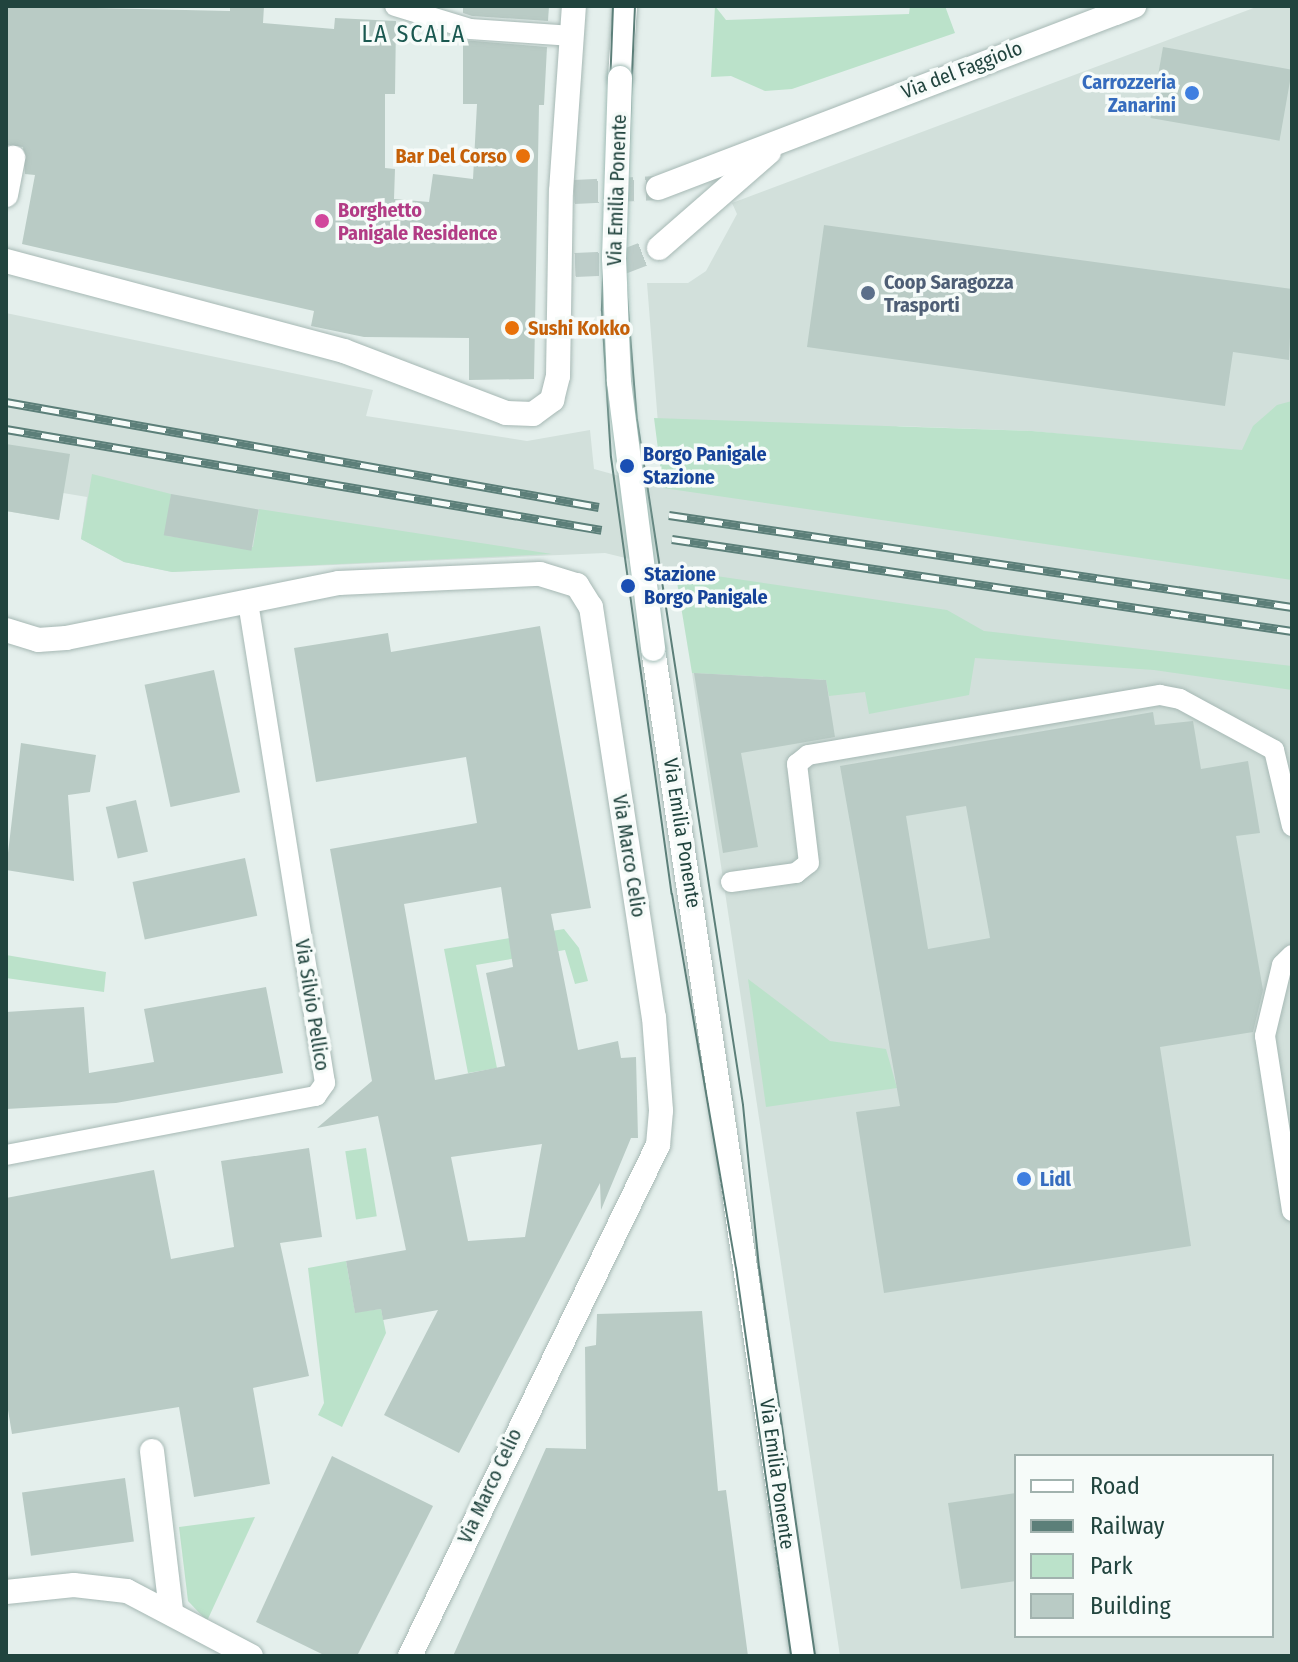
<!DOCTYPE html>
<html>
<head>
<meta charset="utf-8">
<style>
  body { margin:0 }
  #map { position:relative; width:1298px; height:1662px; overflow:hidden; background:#e4efec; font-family:"Fira Sans Condensed",sans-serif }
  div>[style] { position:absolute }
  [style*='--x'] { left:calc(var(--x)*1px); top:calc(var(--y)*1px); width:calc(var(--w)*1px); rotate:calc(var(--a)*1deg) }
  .built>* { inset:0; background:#d2e0db }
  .green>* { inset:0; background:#bbe2ca; transform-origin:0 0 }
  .building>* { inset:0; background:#b9cbc5; transform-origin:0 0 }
  .street-tunnel>* { height:24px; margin-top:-12px; transform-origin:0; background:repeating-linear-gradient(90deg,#bdcdc9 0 24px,transparent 0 36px) }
  .roads { filter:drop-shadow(0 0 2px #a6b8b4) drop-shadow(0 0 2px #a6b8b4) }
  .lane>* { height:20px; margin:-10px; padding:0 10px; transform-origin:10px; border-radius:10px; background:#fff }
  .street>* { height:24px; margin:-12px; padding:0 12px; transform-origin:12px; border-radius:12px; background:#fff }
  .secondary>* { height:24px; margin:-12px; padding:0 12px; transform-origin:12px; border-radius:12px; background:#fff }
  .tram>* { height:2px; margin:-1px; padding:0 1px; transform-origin:1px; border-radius:1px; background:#5c7f79 }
  .rail>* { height:9px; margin-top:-4.5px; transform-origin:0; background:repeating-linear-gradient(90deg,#f6fbf9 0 18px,#5c7f79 0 36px); box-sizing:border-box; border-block:2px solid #5c7f79 }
  .bridges { filter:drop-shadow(0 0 2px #a1bcb6) drop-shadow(0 0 2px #a1bcb6) }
  .secondary-bridge>* { height:24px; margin:-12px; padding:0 12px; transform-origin:12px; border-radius:12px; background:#fff }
  .dots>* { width:22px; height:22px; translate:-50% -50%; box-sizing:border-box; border:4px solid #f6fbf9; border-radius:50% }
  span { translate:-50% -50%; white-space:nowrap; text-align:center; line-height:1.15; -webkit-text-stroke:7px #f6fbf9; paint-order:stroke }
  .street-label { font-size:20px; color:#21443e }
  .shop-label { font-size:20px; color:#366cbe; font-weight:700 }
  .right { translate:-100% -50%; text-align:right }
  .left { translate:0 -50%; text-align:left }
  .food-label { font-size:20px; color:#c56008; font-weight:700 }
  .hotel-label { font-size:20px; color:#b23c85; font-weight:700 }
  .service-label { font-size:20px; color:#4e5e75; font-weight:700 }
  .transit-label { font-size:20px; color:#164399; font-weight:700 }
  .quarter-label { font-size:24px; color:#1a5850; letter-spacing:2px }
  .frame { position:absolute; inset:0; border:8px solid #21443e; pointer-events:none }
  .legend { position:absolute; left:1014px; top:1454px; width:260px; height:184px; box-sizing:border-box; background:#f6fbf9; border:2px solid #a1b2ae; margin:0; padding:10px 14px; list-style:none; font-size:24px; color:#21443e }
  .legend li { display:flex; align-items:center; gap:16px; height:40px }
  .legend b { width:40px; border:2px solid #a1b2ae }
</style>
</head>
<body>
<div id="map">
  <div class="built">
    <div style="clip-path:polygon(evenodd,1259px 6px,1292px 6px,1292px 458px,1032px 431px,896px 426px,1292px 552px,1292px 1656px,840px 1656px,692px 673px,824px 680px,675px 570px,605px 553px,172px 572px,124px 562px,81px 539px,87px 497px,63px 493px,59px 520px,6px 511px,6px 313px,373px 390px,366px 416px,527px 441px,590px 430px,594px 469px,663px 488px,647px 283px,688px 283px,706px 271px,737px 214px,732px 203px,1259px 6px,1016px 1456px,1272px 1456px,1272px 1636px,1016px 1636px,1016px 1456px)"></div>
  </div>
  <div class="green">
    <div style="clip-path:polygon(715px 6px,726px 20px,909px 14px,910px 6px,945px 6px,955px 33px,792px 89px,765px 91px,731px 76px,711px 77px)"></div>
    <div style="clip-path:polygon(1292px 401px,1292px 580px,663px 488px,654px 418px,1032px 431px,1242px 450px,1253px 426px,1277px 405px)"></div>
    <div style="clip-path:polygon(92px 474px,171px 494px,167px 536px,253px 547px,259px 509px,552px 554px,172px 572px,124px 562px,81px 539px)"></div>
    <div style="clip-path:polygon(675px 570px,947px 610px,984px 631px,1292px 666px,1292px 690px,1154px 670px,975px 658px,969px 695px,869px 714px,865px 692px,829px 696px,826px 680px,692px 673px)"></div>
    <div style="clip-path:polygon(564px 929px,579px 948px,588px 981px,575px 984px,565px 950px,476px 965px,497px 1068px,468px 1073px,444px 949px)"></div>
    <div style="clip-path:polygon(6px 955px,106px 972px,104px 992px,6px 978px)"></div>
    <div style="clip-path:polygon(748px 979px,830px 1041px,886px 1049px,897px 1088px,766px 1107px)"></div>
    <div style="left:366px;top:1148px;width:69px;height:21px;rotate:81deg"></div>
    <div style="clip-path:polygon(346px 1261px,355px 1312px,381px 1309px,386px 1333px,342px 1427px,318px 1415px,324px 1403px,308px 1268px)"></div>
    <div style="clip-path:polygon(255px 1517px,207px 1621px,188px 1601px,179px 1527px)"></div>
  </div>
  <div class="building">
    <div style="clip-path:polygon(6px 6px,230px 11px,230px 6px,264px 6px,263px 23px,334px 29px,335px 18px,396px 21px,395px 94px,385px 94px,385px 168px,395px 169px,394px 199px,429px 202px,433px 174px,473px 179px,477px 104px,463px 104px,463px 40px,547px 47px,544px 105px,539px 105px,534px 379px,469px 380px,469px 338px,364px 337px,311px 326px,314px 311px,22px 244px,35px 175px,25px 174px,23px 147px,6px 145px)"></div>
    <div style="clip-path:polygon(463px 6px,549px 6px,548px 21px,472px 16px,463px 13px)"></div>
    <div style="left:1163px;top:47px;width:131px;height:72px;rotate:10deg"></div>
    <div style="clip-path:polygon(824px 225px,1292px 289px,1289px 360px,1233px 352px,1225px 406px,807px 347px)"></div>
    <div style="clip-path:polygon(6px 444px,70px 454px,59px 520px,6px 511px)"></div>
    <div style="left:171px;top:494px;width:89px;height:42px;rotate:10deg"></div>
    <div style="clip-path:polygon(evenodd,540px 626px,591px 908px,551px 914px,578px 1050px,618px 1041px,621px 1058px,636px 1057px,638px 1138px,631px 1138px,601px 1210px,600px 1183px,459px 1453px,384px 1415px,438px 1310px,383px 1320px,381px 1309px,355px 1313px,346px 1261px,406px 1250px,378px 1116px,317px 1128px,372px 1081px,330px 849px,477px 823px,466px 757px,316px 782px,294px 648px,388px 633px,391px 652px,540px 626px,501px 887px,513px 967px,486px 973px,505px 1066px,435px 1080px,404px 904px,501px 887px,540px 626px,542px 1144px,525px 1237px,468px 1241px,451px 1157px,542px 1144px)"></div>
    <div style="left:214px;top:670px;width:125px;height:71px;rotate:78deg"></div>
    <div style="clip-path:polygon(694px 673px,826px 680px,835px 737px,741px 753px,758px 847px,723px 853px)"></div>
    <div style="clip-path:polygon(evenodd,1153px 712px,1155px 725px,1193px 721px,1201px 769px,1248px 761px,1260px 833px,1236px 836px,1263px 990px,1253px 1032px,1160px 1047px,1191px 1246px,884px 1293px,856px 1112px,900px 1106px,840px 766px,1153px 712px,966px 806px,990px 938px,928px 949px,906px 816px,966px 806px)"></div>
    <div style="clip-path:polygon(21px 743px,96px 755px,90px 792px,68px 795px,74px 881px,6px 870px)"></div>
    <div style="left:136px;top:800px;width:53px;height:31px;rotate:77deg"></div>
    <div style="left:245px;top:858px;width:59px;height:115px;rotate:78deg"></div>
    <div style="clip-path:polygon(266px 987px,283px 1073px,116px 1103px,6px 1109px,6px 1012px,84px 1007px,89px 1073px,154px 1062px,144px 1009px)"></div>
    <div style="clip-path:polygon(309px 1148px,322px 1237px,280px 1243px,309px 1376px,253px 1388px,270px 1484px,194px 1497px,179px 1407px,12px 1434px,6px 1398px,6px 1198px,154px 1170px,171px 1259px,234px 1247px,221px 1161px)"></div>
    <div style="clip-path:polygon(702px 1311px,718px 1491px,726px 1490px,748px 1656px,453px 1656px,546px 1448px,586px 1449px,585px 1347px,596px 1345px,597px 1314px)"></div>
    <div style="clip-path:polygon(332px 1456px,433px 1506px,357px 1656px,326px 1656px,256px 1622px)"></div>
    <div style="left:125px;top:1478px;width:64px;height:104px;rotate:82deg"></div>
    <div style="clip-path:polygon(1016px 1493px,1016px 1581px,961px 1589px,948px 1503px)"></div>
  </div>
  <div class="street-tunnel">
    <div style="--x:574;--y:192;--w:84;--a:-2.7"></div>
    <div style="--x:575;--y:265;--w:45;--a:-2.5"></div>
    <div style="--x:620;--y:263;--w:42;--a:-21"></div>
  </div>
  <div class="roads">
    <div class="lane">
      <div style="--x:395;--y:6;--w:78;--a:17"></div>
      <div style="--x:470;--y:29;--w:103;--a:3.9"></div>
      <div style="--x:731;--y:882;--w:66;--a:-7.9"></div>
      <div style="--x:796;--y:873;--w:16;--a:-38"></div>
      <div style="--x:809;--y:863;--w:100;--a:-96.9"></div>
      <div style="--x:797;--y:764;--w:14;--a:-39"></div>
      <div style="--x:808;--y:755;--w:357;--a:-9.7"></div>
      <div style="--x:1160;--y:695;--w:20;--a:11"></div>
      <div style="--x:1180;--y:699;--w:107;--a:28.5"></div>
      <div style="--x:1274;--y:750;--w:78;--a:76.7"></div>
      <div style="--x:1292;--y:955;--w:14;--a:135"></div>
      <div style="--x:1282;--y:965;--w:73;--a:103.5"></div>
      <div style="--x:1265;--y:1036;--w:177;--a:81.2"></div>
      <div style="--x:6;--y:1155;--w:316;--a:-10.8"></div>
      <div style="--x:316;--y:1096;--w:16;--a:-55"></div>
      <div style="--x:325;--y:1083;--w:489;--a:-99.1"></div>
    </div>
    <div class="street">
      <div style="--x:658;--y:188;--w:510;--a:-20.92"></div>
      <div style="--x:6;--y:195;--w:38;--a:-79"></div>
      <div style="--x:659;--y:248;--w:146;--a:-41.1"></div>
      <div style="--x:6;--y:261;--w:350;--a:14.9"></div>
      <div style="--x:344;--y:351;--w:173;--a:20.9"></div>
      <div style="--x:506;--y:413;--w:27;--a:2"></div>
      <div style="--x:533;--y:414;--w:24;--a:-36"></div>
      <div style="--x:552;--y:400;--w:25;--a:-76"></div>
      <div style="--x:558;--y:376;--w:185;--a:-89.1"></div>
      <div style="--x:561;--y:191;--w:185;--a:-86"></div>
      <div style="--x:6;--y:630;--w:34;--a:17"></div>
      <div style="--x:38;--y:640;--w:28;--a:-4"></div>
      <div style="--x:66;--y:638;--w:278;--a:-11.4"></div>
      <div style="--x:339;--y:583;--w:201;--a:-2.6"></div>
      <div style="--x:540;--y:574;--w:39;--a:17"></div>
      <div style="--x:577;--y:585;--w:26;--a:58"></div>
      <div style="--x:591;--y:607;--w:415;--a:81.3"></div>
      <div style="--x:654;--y:1017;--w:94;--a:85.7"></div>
      <div style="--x:661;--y:1111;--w:34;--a:95"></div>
      <div style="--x:658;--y:1145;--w:568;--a:115.89"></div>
      <div style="--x:152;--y:1451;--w:160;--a:83.2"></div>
      <div style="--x:6;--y:1592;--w:68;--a:-5.9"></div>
      <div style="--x:74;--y:1585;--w:53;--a:6.5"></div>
      <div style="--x:127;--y:1591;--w:140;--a:27.7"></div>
    </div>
    <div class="secondary">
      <div style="--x:620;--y:78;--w:72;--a:-86"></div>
      <div style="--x:653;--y:649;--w:1018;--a:81.53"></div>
    </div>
  </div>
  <div class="tram">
    <div style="--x:613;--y:6;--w:305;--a:92.1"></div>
    <div style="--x:602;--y:311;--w:146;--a:86.5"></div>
    <div style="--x:611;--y:457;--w:441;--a:82.1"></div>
    <div style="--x:672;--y:894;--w:379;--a:80.3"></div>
    <div style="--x:736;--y:1268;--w:392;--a:81.9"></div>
    <div style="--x:635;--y:6;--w:254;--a:92.5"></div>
    <div style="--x:624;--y:260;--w:161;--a:85.4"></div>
    <div style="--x:637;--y:420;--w:693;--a:81.2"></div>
    <div style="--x:743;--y:1105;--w:163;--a:84.4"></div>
    <div style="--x:759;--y:1267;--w:393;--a:81.8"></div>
  </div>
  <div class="rail">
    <div style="--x:6;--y:402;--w:602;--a:10.04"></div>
    <div style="--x:6;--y:429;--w:604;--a:9.62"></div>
    <div style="--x:669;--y:515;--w:630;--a:8.4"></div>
    <div style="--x:672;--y:539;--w:627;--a:8.44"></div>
  </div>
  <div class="bridges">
    <div class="secondary-bridge">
      <div style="--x:620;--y:78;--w:180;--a:91.9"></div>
      <div style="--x:614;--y:258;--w:124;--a:87.7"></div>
      <div style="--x:619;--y:382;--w:269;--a:82.7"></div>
    </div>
  </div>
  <div class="dots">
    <div style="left:1192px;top:93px;background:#3f7fe0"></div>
    <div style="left:523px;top:156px;background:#e8710a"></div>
    <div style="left:322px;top:221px;background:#d1479c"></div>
    <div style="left:868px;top:293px;background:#5c6f8a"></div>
    <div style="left:512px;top:328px;background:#e8710a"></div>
    <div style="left:627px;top:466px;background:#1a4fb4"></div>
    <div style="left:628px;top:586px;background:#1a4fb4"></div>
    <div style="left:1024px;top:1179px;background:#3f7fe0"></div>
  </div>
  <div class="street-label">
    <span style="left:962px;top:70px;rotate:-21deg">Via del Faggiolo</span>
    <span style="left:617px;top:190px;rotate:-88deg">Via Emilia Ponente</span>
    <span style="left:682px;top:833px;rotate:81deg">Via Emilia Ponente</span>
    <span style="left:629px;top:856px;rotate:81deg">Via Marco Celio</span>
    <span style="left:312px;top:1005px;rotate:81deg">Via Silvio Pellico</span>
    <span style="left:777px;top:1474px;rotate:82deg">Via Emilia Ponente</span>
    <span style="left:490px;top:1486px;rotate:-65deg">Via Marco Celio</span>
  </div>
  <div class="shop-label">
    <span class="right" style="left:1176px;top:94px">Carrozzeria<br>Zanarini</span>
    <span class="left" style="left:1040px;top:1179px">Lidl</span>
  </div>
  <div class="food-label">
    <span class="right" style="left:507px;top:156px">Bar Del Corso</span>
    <span class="left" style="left:528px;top:328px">Sushi Kokko</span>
  </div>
  <div class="hotel-label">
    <span class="left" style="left:338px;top:222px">Borghetto<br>Panigale Residence</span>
  </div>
  <div class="service-label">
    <span class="left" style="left:884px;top:294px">Coop Saragozza<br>Trasporti</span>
  </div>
  <div class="transit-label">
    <span class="left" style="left:643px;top:466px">Borgo Panigale<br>Stazione</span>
    <span class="left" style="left:644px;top:586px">Stazione<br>Borgo Panigale</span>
  </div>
  <div class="quarter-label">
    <span style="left:414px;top:35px">LA SCALA</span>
  </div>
  <div class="frame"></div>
  <ul class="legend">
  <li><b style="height:10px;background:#fff"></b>Road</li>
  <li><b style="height:10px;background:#5c7f79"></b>Railway</li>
  <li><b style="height:22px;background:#bbe2ca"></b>Park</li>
  <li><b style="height:22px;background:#b9cbc5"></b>Building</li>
  </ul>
</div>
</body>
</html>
